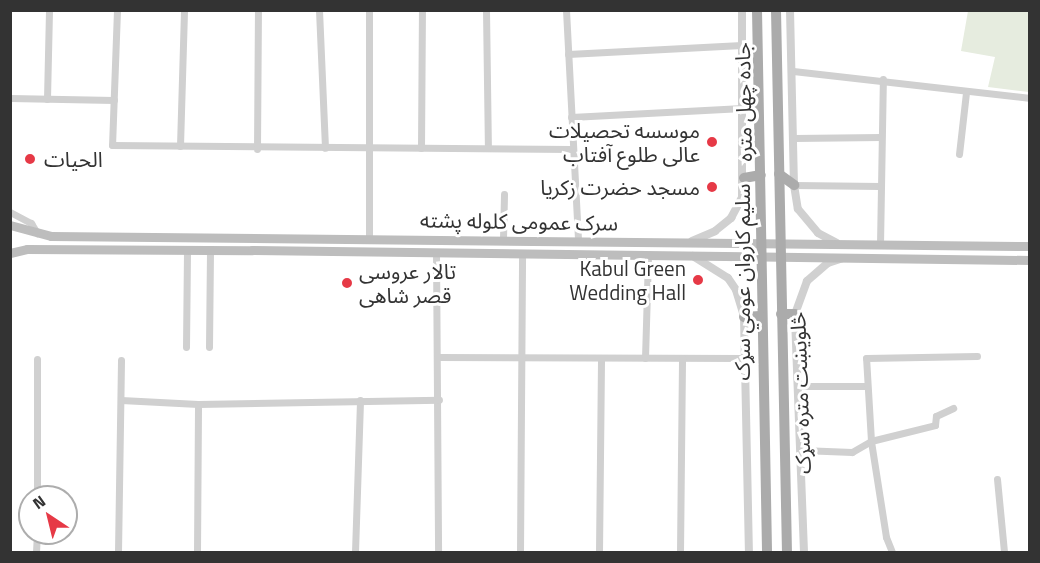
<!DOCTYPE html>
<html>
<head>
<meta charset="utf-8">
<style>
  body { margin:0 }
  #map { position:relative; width:1040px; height:563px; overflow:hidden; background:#fff; font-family:"Titillium Web","Noto Sans Arabic",sans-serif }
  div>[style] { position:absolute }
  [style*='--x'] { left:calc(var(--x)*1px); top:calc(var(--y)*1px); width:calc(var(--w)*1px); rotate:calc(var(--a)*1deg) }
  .green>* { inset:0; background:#e6ecdf }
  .minor>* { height:7px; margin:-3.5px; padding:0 3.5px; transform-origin:3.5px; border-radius:3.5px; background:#d0d0d0 }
  .tertiary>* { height:8px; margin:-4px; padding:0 4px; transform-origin:4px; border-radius:4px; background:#d0d0d0 }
  .secondary>* { height:9px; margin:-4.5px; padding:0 4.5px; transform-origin:4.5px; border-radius:4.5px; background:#bdbdbd }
  .primary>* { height:10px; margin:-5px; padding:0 5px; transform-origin:5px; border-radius:5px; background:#ababab }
  .dots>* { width:16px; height:16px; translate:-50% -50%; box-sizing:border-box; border:3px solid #fff; border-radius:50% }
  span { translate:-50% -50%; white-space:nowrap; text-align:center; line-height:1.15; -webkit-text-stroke:6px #fff; paint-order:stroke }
  .street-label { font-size:21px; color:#333 }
  .poi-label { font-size:21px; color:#333 }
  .right { translate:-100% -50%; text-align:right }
  .left { translate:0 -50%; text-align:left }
  .frame { position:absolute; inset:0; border:12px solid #333; pointer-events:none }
  .north { position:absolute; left:18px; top:485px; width:60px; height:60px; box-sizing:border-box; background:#fff; border:2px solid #adadad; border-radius:50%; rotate:325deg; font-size:16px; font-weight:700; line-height:24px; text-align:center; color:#333 }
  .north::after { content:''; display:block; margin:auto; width:21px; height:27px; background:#e63946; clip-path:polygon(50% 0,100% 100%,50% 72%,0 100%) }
</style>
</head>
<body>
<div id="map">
  <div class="green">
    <div style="clip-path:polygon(968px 11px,1029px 11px,1029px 92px,988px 87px,995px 57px,961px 51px)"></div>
  </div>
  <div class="minor">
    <div style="--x:117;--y:10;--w:135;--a:92.1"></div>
    <div style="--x:112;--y:145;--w:459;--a:0.5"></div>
    <div style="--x:319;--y:10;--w:138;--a:87.5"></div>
    <div style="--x:369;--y:10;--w:227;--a:90"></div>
    <div style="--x:486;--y:10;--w:138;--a:89.2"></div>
    <div style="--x:566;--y:10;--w:230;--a:87"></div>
    <div style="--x:568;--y:54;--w:174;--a:-3"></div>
    <div style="--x:793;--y:71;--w:239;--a:6.5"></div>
    <div style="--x:10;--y:98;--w:104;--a:1.1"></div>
    <div style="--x:47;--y:99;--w:89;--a:-88.7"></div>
    <div style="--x:571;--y:117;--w:172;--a:-3"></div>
    <div style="--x:794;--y:138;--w:87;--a:-0.7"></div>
    <div style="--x:180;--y:146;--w:136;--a:-88.3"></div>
    <div style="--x:421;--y:148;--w:138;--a:-89.6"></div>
    <div style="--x:257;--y:149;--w:139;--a:-89.6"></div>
    <div style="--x:959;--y:154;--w:61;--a:-83.5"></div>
    <div style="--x:794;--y:185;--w:86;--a:0.7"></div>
    <div style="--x:10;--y:212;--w:24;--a:28"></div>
    <div style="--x:31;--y:223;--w:12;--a:59"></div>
    <div style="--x:503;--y:239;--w:45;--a:-88.7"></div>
    <div style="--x:880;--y:245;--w:166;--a:-89"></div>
    <div style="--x:436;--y:253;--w:299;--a:89.6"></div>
    <div style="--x:186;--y:347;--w:97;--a:-89.4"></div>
    <div style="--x:209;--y:347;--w:97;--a:-89.4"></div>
    <div style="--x:437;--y:357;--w:308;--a:0.2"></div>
    <div style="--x:645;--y:358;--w:103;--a:-88.3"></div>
    <div style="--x:799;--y:386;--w:68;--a:0"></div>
    <div style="--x:121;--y:400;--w:77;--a:3"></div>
    <div style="--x:198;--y:404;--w:241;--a:-1"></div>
    <div style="--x:801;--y:450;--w:51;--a:2.2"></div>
    <div style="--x:852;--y:452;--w:22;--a:-30"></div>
    <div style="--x:871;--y:441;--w:66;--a:-14"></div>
    <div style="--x:935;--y:425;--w:9;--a:-84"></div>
    <div style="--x:936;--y:416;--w:19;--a:-25"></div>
    <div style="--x:997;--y:479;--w:73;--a:84.5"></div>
    <div style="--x:37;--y:497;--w:138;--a:-90"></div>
    <div style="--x:36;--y:552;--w:19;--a:-87"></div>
    <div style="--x:118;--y:552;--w:192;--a:-89.1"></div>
    <div style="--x:197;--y:552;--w:148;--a:-89.6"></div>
    <div style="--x:355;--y:552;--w:152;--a:-88.1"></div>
    <div style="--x:520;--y:552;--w:298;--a:-89.6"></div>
    <div style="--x:599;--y:552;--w:193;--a:-89.4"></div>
    <div style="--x:680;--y:552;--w:194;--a:-89.4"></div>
    <div style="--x:892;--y:552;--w:16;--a:-112"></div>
    <div style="--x:886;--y:537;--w:97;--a:-98.9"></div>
    <div style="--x:871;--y:441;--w:83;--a:-93.4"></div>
    <div style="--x:866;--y:358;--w:111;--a:-1"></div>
  </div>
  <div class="tertiary">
    <div style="--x:790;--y:10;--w:175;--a:88.7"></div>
    <div style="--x:794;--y:185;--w:24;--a:81"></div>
    <div style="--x:798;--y:209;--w:31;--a:50"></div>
    <div style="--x:818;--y:233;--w:21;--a:28"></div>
    <div style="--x:692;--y:241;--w:25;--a:-23"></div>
    <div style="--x:715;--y:231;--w:21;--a:-39"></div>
    <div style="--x:731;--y:218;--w:24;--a:-62"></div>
    <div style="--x:742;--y:197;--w:187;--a:-90"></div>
    <div style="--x:693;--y:256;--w:41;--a:32.2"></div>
    <div style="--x:728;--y:278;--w:14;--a:56"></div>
    <div style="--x:736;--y:290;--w:28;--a:73"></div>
    <div style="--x:744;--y:317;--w:235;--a:88.8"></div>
    <div style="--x:804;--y:552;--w:238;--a:-92.2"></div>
    <div style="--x:795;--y:314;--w:35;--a:-70"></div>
    <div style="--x:807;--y:281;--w:28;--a:-41"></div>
    <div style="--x:828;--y:263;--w:16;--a:-18"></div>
  </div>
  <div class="secondary">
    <div style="--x:10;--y:225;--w:42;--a:15"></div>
    <div style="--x:51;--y:236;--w:979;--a:0.59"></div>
    <div style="--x:10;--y:253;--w:17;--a:-13"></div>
    <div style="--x:27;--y:249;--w:225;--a:0.3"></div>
    <div style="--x:252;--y:250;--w:778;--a:0.74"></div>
  </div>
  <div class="primary">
    <div style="--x:757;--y:10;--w:542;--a:88.94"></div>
    <div style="--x:776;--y:10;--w:542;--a:88.84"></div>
    <div style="--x:779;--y:174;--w:19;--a:36"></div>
    <div style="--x:744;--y:178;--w:17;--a:-10"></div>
    <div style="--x:781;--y:314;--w:14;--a:0"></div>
    <div style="--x:744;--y:317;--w:16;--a:-4"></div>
  </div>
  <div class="dots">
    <div style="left:712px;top:142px;background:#e63946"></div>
    <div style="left:30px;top:159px;background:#e63946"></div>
    <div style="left:712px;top:187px;background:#e63946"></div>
    <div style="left:698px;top:280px;background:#e63946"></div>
    <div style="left:347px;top:283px;background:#e63946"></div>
  </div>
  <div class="street-label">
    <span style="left:743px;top:102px;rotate:-91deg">جاده چهل متره</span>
    <span style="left:519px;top:221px;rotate:1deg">سرک عمومی کلوله پشته</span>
    <span style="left:742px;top:282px;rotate:-90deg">سلیم کاروان عومي سړک</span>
    <span style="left:800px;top:393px;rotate:-92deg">څلویښت متره سړک</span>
  </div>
  <div class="poi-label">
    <span class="right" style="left:700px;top:142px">موسسه تحصیلات<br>عالی طلوع آفتاب</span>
    <span class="left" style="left:44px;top:159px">الحیات</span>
    <span class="right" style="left:700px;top:187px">مسجد حضرت زکریا</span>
    <span class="right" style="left:686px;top:280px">Kabul Green<br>Wedding Hall</span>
    <span class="left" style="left:359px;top:283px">تالار عروسی<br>قصر شاهی</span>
  </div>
  <div class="frame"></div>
  <div class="north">N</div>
</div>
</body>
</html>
